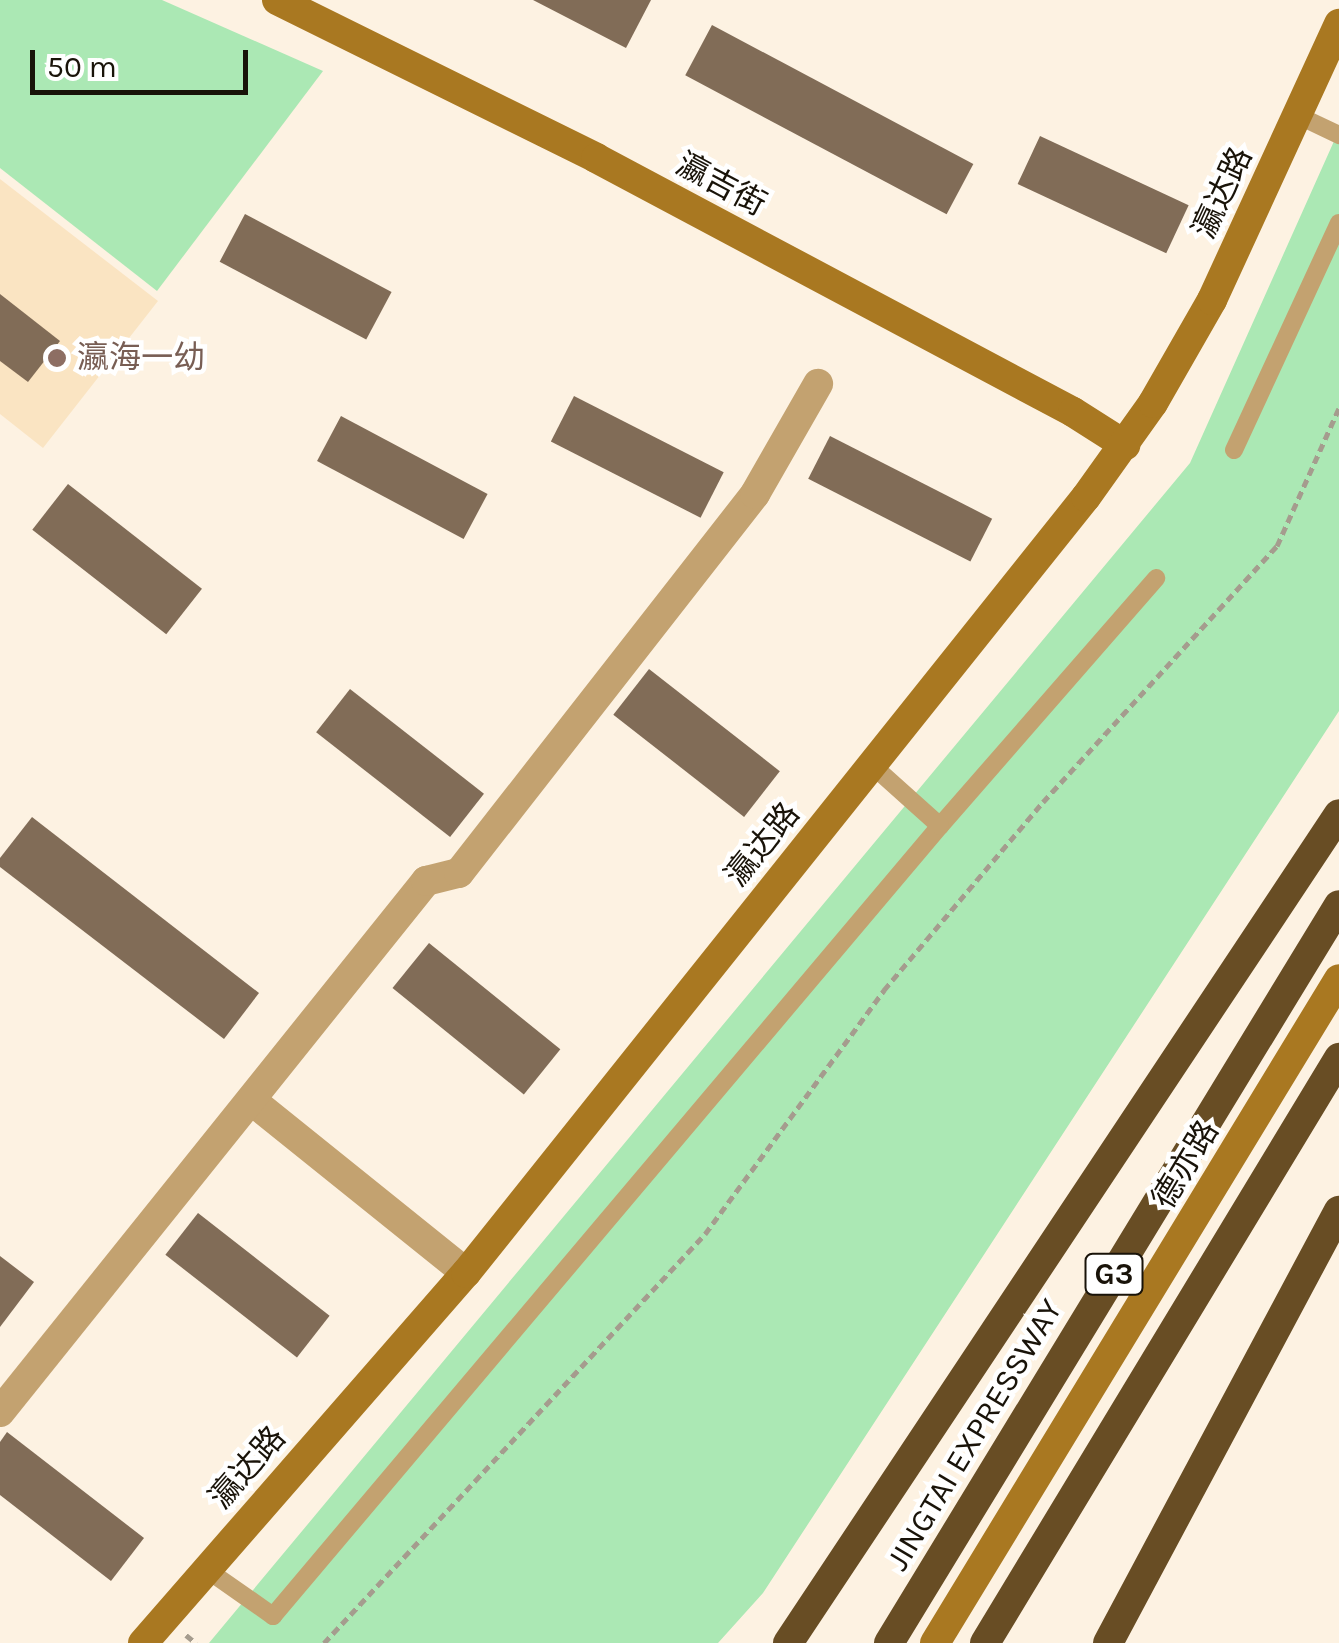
<!DOCTYPE html>
<html>
<head>
<meta charset="utf-8">
<style>
  body { margin:0 }
  #map { position:relative; width:1339px; height:1643px; overflow:hidden; background:#fdf2e2; font-family:Karla,"Noto Sans SC",sans-serif }
  div>[style] { position:absolute }
  [style*='--x'] { left:calc(var(--x)*1px); top:calc(var(--y)*1px); width:calc(var(--w)*1px); rotate:calc(var(--a)*1deg) }
  .built>* { inset:0; background:#fae4c2 }
  .green>* { inset:0; background:#abe8b4 }
  .building>* { inset:0; background:#816c57; transform-origin:0 0 }
  .path>* { height:5px; margin-top:-2.5px; transform-origin:0; background:repeating-linear-gradient(90deg,#a59c8e 0 8px,transparent 0 13px) }
  .lane>* { height:18px; margin:-9px; padding:0 9px; transform-origin:9px; border-radius:9px; background:#c3a270 }
  .street>* { height:30px; margin:-15px; padding:0 15px; transform-origin:15px; border-radius:15px; background:#c3a270 }
  .secondary>* { height:30px; margin:-15px; padding:0 15px; transform-origin:15px; border-radius:15px; background:#a97821 }
  .highway>* { height:30px; margin:-15px; padding:0 15px; transform-origin:15px; border-radius:15px; background:#684d24 }
  .dots>* { width:28px; height:28px; translate:-50% -50%; box-sizing:border-box; border:5px solid #fff; border-radius:50% }
  span { translate:-50% -50%; white-space:nowrap; text-align:center; line-height:1.15; -webkit-text-stroke:9px #fff; paint-order:stroke }
  .shield-label span { padding:2px 8px; background:#fff; border:2px solid; border-radius:8px; -webkit-text-stroke-width:0 }
  .shield-label { font-size:30px; color:#191309; font-weight:700 }
  .street-label { font-size:32px; color:#191309 }
  .education-label { font-size:32px; color:#785e54 }
  .left { translate:0 -50%; text-align:left }
  .scale { position:absolute; left:30px; top:50px; width:218px; height:45px; box-sizing:border-box; border:5px solid #191309; border-top:0; padding-left:12px; font-size:30px; line-height:35px; white-space:nowrap; color:#191309; -webkit-text-stroke:8px #fff; paint-order:stroke }
</style>
</head>
<body>
<div id="map">
  <div class="built">
    <div style="clip-path:polygon(0 179px,158px 301px,43px 448px,0 414px)"></div>
  </div>
  <div class="green">
    <div style="clip-path:polygon(0 0,162px 0,323px 71px,157px 291px,0 168px)"></div>
    <div style="clip-path:polygon(1339px 130px,1339px 711px,763px 1593px,718px 1643px,209px 1643px,1190px 463px)"></div>
  </div>
  <div class="building">
    <div style="clip-path:polygon(533px 0,651px 0,626px 48px)"></div>
    <div style="left:712px;top:25px;width:296px;height:57px;rotate:28deg"></div>
    <div style="left:1040px;top:136px;width:164px;height:53px;rotate:25deg"></div>
    <div style="left:245px;top:214px;width:166px;height:54px;rotate:28deg"></div>
    <div style="clip-path:polygon(0 294px,60px 341px,28px 382px,0 361px)"></div>
    <div style="left:574px;top:396px;width:168px;height:51px;rotate:27deg"></div>
    <div style="left:341px;top:416px;width:166px;height:51px;rotate:28deg"></div>
    <div style="left:830px;top:436px;width:182px;height:48px;rotate:27deg"></div>
    <div style="left:68px;top:484px;width:170px;height:58px;rotate:38deg"></div>
    <div style="left:649px;top:669px;width:166px;height:58px;rotate:38deg"></div>
    <div style="left:350px;top:689px;width:170px;height:55px;rotate:38deg"></div>
    <div style="clip-path:polygon(32px 817px,259px 993px,224px 1039px,0 867px,0 858px)"></div>
    <div style="left:429px;top:943px;width:169px;height:58px;rotate:39deg"></div>
    <div style="left:198px;top:1213px;width:167px;height:53px;rotate:38deg"></div>
    <div style="clip-path:polygon(0 1256px,34px 1282px,0 1327px)"></div>
    <div style="clip-path:polygon(7px 1432px,144px 1538px,111px 1581px,0 1495px,0 1442px)"></div>
  </div>
  <div class="path">
    <div style="--x:186;--y:1635;--w:13;--a:39"></div>
    <div style="--x:324;--y:1643;--w:559;--a:-47.03"></div>
    <div style="--x:705;--y:1234;--w:303;--a:-53.7"></div>
    <div style="--x:884;--y:990;--w:246;--a:-49.8"></div>
    <div style="--x:1043;--y:802;--w:347;--a:-47.6"></div>
    <div style="--x:1277;--y:546;--w:151;--a:-65.8"></div>
  </div>
  <div class="lane">
    <div style="--x:1297;--y:115;--w:47;--a:25.5"></div>
    <div style="--x:1234;--y:450;--w:250;--a:-65.2"></div>
    <div style="--x:940;--y:826;--w:329;--a:-48.9"></div>
    <div style="--x:206;--y:1569;--w:82;--a:35"></div>
    <div style="--x:273;--y:1616;--w:1034;--a:-49.83"></div>
    <div style="--x:940;--y:826;--w:91;--a:-138.1"></div>
  </div>
  <div class="street">
    <div style="--x:251;--y:1100;--w:276;--a:38.8"></div>
    <div style="--x:0;--y:1412;--w:681;--a:-51.26"></div>
    <div style="--x:426;--y:881;--w:34;--a:-14"></div>
    <div style="--x:459;--y:873;--w:481;--a:-52"></div>
    <div style="--x:755;--y:494;--w:127;--a:-60.2"></div>
  </div>
  <div class="secondary">
    <div style="--x:277;--y:0;--w:356;--a:26.3"></div>
    <div style="--x:596;--y:158;--w:540;--a:28.04"></div>
    <div style="--x:1073;--y:412;--w:62;--a:32.4"></div>
    <div style="--x:143;--y:1643;--w:491;--a:-48.9"></div>
    <div style="--x:466;--y:1273;--w:993;--a:-51.38"></div>
    <div style="--x:1086;--y:497;--w:115;--a:-54.5"></div>
    <div style="--x:1153;--y:403;--w:119;--a:-60.2"></div>
    <div style="--x:1212;--y:300;--w:304;--a:-65.3"></div>
    <div style="--x:935;--y:1643;--w:777;--a:-58.68"></div>
  </div>
  <div class="highway">
    <div style="--x:788;--y:1643;--w:995;--a:-56.39"></div>
    <div style="--x:889;--y:1643;--w:864;--a:-58.63"></div>
    <div style="--x:985;--y:1643;--w:684;--a:-58.82"></div>
    <div style="--x:1108;--y:1643;--w:490;--a:-61.9"></div>
  </div>
  <div class="dots">
    <div style="left:57px;top:358px;background:#8d6e63"></div>
  </div>
  <div class="shield-label">
    <span style="left:1114px;top:1274px">G3</span>
  </div>
  <div class="street-label">
    <span style="left:721px;top:185px;rotate:28deg">瀛吉街</span>
    <span style="left:1223px;top:193px;rotate:-65deg">瀛达路</span>
    <span style="left:763px;top:845px;rotate:-51deg">瀛达路</span>
    <span style="left:1186px;top:1165px;rotate:-59deg">德亦路</span>
    <span style="left:975px;top:1435px;rotate:-59deg">JINGTAI EXPRESSWAY</span>
    <span style="left:248px;top:1468px;rotate:-49deg">瀛达路</span>
  </div>
  <div class="education-label">
    <span class="left" style="left:77px;top:358px">瀛海一幼</span>
  </div>
  <div class="scale">50 m</div>
</div>
</body>
</html>
